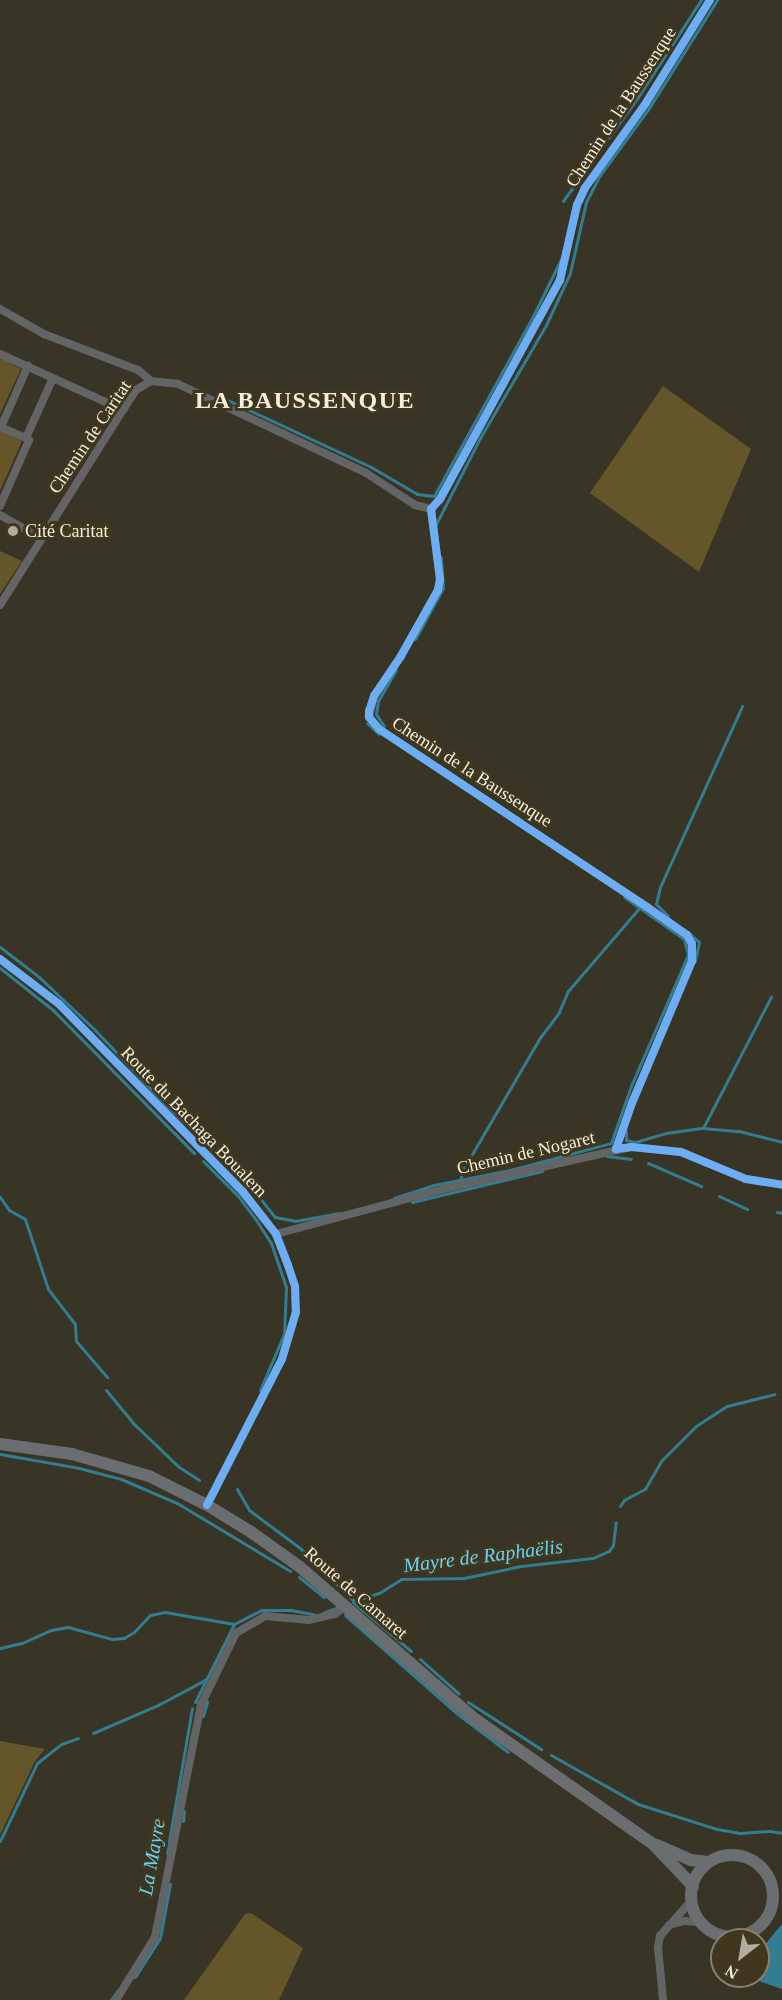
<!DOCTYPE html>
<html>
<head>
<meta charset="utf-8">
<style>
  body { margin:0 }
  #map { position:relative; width:782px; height:2000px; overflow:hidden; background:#383426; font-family:Georgia,serif }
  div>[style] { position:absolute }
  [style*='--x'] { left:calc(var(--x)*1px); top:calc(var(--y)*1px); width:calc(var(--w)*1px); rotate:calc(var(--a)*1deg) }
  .green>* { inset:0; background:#655629 }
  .water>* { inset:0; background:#337d91 }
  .stream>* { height:3px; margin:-1.5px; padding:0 1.5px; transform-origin:1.5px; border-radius:1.5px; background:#337d91 }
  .minor>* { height:8px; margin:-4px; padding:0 4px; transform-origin:4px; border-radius:4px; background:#626465 }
  .secondary>* { height:12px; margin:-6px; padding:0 6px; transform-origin:6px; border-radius:6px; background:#6b6e70 }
  .secondary>.ring { margin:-6px; padding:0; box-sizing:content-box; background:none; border:12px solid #6b6e70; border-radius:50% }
  .cycleway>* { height:8px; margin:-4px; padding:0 4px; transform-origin:4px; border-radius:4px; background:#6dadf4 }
  .dots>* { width:16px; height:16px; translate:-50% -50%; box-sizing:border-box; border:3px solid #40371e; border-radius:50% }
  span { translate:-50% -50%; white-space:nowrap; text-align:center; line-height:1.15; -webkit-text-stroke:6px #40371e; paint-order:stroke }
  .street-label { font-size:18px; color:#f3eedf }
  .poi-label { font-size:18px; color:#f3eedf }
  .left { translate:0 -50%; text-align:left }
  .water-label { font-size:20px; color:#65d3f5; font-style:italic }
  .district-label { font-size:24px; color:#f3eedf; font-weight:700; letter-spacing:1.5px }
  .north { position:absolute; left:710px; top:1928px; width:60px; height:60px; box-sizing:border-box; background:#40371e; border:2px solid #88806b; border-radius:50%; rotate:211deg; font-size:16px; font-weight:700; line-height:24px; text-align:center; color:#f3eedf }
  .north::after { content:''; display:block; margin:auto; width:21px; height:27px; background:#b2ad9e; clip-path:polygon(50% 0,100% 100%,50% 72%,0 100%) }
</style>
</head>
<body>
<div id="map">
  <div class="green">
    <div style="clip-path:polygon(0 358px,21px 369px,0 414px)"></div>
    <div style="clip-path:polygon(663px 386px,751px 449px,699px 572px,590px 493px)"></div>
    <div style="clip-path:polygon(0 430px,22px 441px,0 491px)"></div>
    <div style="clip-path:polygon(0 551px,22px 561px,0 594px)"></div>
    <div style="clip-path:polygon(0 1741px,45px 1749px,35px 1761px,0 1835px)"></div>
    <div style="clip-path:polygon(251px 1913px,303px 1948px,279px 2000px,184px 2000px,245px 1914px)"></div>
  </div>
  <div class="water">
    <div style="clip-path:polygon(782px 1924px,782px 1989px,761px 1982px,757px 1976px,758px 1953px)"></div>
  </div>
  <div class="stream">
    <div style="--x:563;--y:201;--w:128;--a:-54.2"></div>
    <div style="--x:638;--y:97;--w:116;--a:-57"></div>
    <div style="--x:219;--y:396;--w:168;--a:25"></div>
    <div style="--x:371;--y:467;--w:53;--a:30.4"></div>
    <div style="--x:417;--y:494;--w:17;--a:7"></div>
    <div style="--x:434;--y:496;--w:203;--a:-61.2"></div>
    <div style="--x:532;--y:318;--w:66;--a:-63.8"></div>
    <div style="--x:436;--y:524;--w:97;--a:-62.9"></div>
    <div style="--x:480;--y:438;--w:131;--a:-59.7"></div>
    <div style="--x:546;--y:325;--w:57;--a:-65.2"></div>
    <div style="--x:570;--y:273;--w:73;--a:-77.3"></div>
    <div style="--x:586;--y:202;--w:30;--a:-63"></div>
    <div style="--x:600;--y:175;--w:83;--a:-53.8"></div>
    <div style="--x:649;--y:108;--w:128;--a:-57.8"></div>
    <div style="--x:415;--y:639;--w:58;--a:-61.2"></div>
    <div style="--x:443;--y:588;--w:31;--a:-94"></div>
    <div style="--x:367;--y:723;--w:16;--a:43"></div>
    <div style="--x:384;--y:726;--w:14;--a:-124"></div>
    <div style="--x:376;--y:714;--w:13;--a:-81"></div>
    <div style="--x:378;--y:701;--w:36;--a:-60"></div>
    <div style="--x:668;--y:916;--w:17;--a:-135"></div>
    <div style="--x:656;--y:904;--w:17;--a:-77"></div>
    <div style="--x:660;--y:887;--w:199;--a:-65.6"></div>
    <div style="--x:689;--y:933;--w:13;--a:42"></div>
    <div style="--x:699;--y:942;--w:19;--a:102"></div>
    <div style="--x:0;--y:947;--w:49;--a:37.6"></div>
    <div style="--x:39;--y:977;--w:77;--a:43.4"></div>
    <div style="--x:95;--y:1030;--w:105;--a:46.5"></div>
    <div style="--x:167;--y:1106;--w:124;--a:44.3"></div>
    <div style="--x:256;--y:1193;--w:31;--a:52"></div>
    <div style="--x:275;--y:1217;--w:20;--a:11"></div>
    <div style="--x:295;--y:1221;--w:45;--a:-10.3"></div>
    <div style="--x:0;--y:968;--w:68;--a:38.4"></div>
    <div style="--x:53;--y:1010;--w:201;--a:45.4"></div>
    <div style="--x:703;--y:1128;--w:36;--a:5"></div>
    <div style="--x:739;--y:1131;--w:44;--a:14.3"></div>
    <div style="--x:626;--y:1131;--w:9;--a:90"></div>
    <div style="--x:626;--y:1140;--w:9;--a:13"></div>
    <div style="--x:635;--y:1142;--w:32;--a:-16"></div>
    <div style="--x:666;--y:1133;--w:37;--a:-8"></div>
    <div style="--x:703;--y:1128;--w:148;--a:-62.6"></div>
    <div style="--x:607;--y:1156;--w:24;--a:7"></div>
    <div style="--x:203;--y:1161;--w:49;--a:45"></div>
    <div style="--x:238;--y:1196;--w:30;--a:53"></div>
    <div style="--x:256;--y:1220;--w:27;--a:57"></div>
    <div style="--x:271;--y:1243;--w:46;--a:71.2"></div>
    <div style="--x:286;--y:1287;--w:47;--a:92.4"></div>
    <div style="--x:284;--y:1334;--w:61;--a:113.2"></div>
    <div style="--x:648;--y:1163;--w:58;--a:23.5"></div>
    <div style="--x:460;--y:1180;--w:13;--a:-72"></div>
    <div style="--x:464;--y:1168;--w:149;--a:-59.8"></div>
    <div style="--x:539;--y:1039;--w:34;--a:-53"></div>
    <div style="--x:559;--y:1012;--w:23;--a:-67"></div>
    <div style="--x:568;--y:991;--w:111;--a:-49.4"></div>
    <div style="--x:719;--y:1196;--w:31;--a:25"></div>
    <div style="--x:0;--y:1197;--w:16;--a:55"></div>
    <div style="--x:9;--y:1210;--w:18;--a:29"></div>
    <div style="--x:25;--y:1219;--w:74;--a:71.8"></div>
    <div style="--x:48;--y:1289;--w:44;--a:52.4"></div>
    <div style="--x:75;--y:1324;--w:17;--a:87"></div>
    <div style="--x:76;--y:1341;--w:48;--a:49.3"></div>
    <div style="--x:394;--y:1198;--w:42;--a:-18"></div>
    <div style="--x:434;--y:1185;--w:82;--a:-11.3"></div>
    <div style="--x:514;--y:1169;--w:100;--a:-15"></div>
    <div style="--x:611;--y:1143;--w:60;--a:-70.7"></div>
    <div style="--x:631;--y:1086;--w:143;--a:-66.5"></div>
    <div style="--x:688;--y:955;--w:16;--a:-104"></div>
    <div style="--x:684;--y:939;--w:73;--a:-145"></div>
    <div style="--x:412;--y:1202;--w:134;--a:-13.4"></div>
    <div style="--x:777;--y:1212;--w:5;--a:11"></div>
    <div style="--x:106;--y:1390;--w:44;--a:50.5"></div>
    <div style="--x:134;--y:1424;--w:62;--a:43.7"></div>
    <div style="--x:179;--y:1467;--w:24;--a:33"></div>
    <div style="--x:0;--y:1454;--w:80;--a:10"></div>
    <div style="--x:79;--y:1468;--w:43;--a:14.7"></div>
    <div style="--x:121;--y:1479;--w:61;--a:23.2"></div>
    <div style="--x:177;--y:1503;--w:132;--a:31"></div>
    <div style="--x:237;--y:1489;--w:24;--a:60"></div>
    <div style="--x:249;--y:1510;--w:64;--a:36.7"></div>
    <div style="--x:300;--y:1548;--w:74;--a:44.5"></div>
    <div style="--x:620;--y:1506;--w:7;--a:-56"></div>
    <div style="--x:624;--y:1500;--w:24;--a:-28"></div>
    <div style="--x:645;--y:1489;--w:32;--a:-60"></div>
    <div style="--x:661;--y:1461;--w:49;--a:-45"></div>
    <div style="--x:696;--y:1426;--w:37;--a:-33"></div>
    <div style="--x:727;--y:1406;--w:49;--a:-14"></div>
    <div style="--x:299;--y:1577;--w:32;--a:39"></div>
    <div style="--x:354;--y:1601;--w:26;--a:-18"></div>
    <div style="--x:379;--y:1593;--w:26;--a:-32"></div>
    <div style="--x:401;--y:1579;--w:63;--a:-0.9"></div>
    <div style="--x:464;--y:1578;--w:58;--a:-11.9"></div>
    <div style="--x:521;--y:1566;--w:72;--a:-6.3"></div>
    <div style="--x:593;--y:1558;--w:17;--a:-24"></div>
    <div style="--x:609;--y:1551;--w:7;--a:-56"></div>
    <div style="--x:613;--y:1545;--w:23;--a:-83"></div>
    <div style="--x:353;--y:1602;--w:76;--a:40.2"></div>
    <div style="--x:323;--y:1613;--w:17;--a:-21"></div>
    <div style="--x:345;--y:1615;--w:152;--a:41.3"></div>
    <div style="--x:459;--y:1715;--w:61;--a:37.1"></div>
    <div style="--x:0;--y:1648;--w:23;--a:-13"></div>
    <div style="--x:22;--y:1643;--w:32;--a:-24"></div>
    <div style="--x:51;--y:1630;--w:17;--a:-10"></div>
    <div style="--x:68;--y:1627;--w:46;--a:15.3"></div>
    <div style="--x:112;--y:1639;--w:12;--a:-5"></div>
    <div style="--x:124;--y:1638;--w:12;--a:-31"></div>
    <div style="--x:134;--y:1632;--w:23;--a:-47"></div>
    <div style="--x:150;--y:1615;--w:15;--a:-11"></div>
    <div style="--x:165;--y:1612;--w:70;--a:9.9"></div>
    <div style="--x:234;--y:1624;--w:31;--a:-27"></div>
    <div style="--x:262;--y:1610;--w:29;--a:0"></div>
    <div style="--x:291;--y:1610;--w:25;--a:11"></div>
    <div style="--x:420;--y:1659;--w:52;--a:41.9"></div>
    <div style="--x:195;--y:1702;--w:87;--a:-63.4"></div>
    <div style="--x:468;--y:1702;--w:87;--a:32.8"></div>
    <div style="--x:203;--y:1716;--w:15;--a:-74"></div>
    <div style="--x:93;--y:1733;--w:71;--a:-23.3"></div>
    <div style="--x:158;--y:1705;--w:55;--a:-28"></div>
    <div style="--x:551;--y:1755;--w:100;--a:29.4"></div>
    <div style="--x:638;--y:1804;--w:83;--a:17.6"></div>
    <div style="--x:717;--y:1829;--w:23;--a:10"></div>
    <div style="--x:740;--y:1833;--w:30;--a:-4"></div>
    <div style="--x:770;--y:1831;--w:12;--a:9"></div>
    <div style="--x:183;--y:1821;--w:10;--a:-84"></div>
    <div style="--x:0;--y:1841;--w:86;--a:-64.6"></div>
    <div style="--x:37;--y:1763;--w:31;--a:-38"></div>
    <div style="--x:61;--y:1744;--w:18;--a:-19"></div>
    <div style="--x:167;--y:1853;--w:147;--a:-80.2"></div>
    <div style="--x:135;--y:1977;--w:46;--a:-57.3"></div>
    <div style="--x:160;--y:1938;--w:55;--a:-79.5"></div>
    <div style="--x:111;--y:2000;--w:11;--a:-56"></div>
  </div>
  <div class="minor">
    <div style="--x:0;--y:309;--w:51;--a:29.6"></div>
    <div style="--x:44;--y:334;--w:101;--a:21"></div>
    <div style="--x:138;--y:370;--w:17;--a:40"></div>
    <div style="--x:151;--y:381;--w:27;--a:6"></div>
    <div style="--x:178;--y:384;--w:208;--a:25.3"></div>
    <div style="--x:366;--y:473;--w:59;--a:33.1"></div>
    <div style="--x:415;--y:505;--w:16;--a:14"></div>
    <div style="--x:0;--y:354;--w:135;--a:24.5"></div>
    <div style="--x:0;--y:427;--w:28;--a:23"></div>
    <div style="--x:26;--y:438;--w:66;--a:-65.8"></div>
    <div style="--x:1;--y:427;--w:67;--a:-66.1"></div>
    <div style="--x:0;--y:506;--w:72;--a:-66.3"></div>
    <div style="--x:29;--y:440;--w:4;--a:-146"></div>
    <div style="--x:431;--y:509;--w:71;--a:82.7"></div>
    <div style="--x:440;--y:579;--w:11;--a:100"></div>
    <div style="--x:438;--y:590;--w:76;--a:119.3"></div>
    <div style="--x:401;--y:656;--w:48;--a:124"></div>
    <div style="--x:374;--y:696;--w:22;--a:103"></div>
    <div style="--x:369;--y:717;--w:16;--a:50"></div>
    <div style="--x:379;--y:729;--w:322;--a:33.6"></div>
    <div style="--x:647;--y:907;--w:49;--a:35"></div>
    <div style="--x:687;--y:935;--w:10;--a:61"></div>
    <div style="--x:692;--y:944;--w:17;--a:90"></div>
    <div style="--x:692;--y:961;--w:154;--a:112.9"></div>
    <div style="--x:632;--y:1103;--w:49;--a:109.2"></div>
    <div style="--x:431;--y:509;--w:13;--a:-48"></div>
    <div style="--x:440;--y:499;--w:250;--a:-61.3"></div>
    <div style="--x:560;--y:280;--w:77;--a:-77.2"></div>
    <div style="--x:577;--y:205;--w:19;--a:-65"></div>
    <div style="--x:585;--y:188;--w:105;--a:-54.3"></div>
    <div style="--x:646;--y:103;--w:121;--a:-58.1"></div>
    <div style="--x:0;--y:515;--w:48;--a:29.7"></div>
    <div style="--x:0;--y:605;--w:231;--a:-57.8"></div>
    <div style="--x:123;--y:410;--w:24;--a:-57"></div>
    <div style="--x:136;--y:390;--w:17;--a:-31"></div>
    <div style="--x:0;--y:959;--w:74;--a:37.3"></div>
    <div style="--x:59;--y:1004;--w:263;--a:45.6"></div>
    <div style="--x:243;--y:1192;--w:53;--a:51.8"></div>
    <div style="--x:276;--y:1234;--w:33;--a:69"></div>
    <div style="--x:288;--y:1265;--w:23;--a:72"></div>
    <div style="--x:295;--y:1287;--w:25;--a:88"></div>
    <div style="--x:296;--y:1312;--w:49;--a:106.6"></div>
    <div style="--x:282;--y:1359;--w:164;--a:117.2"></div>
    <div style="--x:276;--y:1234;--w:178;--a:-15"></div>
    <div style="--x:448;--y:1188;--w:189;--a:-12.6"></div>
    <div style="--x:632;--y:1147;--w:49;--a:5.8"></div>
    <div style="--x:681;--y:1152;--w:70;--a:22.6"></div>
    <div style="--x:746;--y:1179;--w:36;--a:9"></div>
    <div style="--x:669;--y:1925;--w:16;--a:-15"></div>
    <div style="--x:684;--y:1921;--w:17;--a:3"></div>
    <div style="--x:116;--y:2000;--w:74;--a:-58.2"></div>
    <div style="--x:155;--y:1937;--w:237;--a:-78.8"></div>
    <div style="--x:201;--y:1705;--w:80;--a:-64.1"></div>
    <div style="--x:236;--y:1633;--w:34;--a:-30"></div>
    <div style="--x:265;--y:1616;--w:44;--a:5.2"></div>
    <div style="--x:309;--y:1620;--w:27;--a:-13"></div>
    <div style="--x:335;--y:1614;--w:14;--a:-36"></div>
    <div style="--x:663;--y:2000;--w:53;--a:-95.4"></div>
    <div style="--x:658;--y:1947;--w:11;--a:-80"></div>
    <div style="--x:660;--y:1936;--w:48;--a:-48.4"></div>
  </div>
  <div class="secondary">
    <div style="--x:0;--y:1444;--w:73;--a:7.9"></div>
    <div style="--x:72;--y:1454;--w:80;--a:15.9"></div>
    <div style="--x:149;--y:1476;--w:65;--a:26.6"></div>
    <div style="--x:207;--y:1505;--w:52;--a:31.5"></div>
    <div style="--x:251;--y:1532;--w:60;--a:35.5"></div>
    <div style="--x:300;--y:1567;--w:232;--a:41"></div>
    <div style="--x:475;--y:1719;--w:218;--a:35.1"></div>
    <div style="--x:653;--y:1844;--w:58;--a:46.4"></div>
    <div style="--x:657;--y:1845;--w:37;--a:24"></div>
    <div style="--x:691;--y:1860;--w:17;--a:7"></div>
    <div class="ring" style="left:691px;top:1855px;width:70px;height:70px"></div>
  </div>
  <div class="cycleway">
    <div style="--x:710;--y:0;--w:121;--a:121.9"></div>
    <div style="--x:646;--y:103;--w:105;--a:125.7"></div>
    <div style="--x:585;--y:188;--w:19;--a:115"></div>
    <div style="--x:577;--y:205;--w:77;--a:102.8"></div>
    <div style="--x:560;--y:280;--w:250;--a:118.7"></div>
    <div style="--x:440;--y:499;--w:13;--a:132"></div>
    <div style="--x:431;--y:509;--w:71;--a:82.7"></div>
    <div style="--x:440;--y:579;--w:11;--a:100"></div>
    <div style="--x:438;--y:590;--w:76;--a:119.3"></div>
    <div style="--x:401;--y:656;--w:48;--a:124"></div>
    <div style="--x:374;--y:696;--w:16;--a:108"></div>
    <div style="--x:369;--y:711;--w:6;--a:90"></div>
    <div style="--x:369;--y:717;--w:16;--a:50"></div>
    <div style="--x:379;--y:729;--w:322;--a:33.6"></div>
    <div style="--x:647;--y:907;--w:49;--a:35"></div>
    <div style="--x:687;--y:935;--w:10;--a:61"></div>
    <div style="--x:692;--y:944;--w:17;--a:90"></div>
    <div style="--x:692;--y:961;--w:154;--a:112.9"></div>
    <div style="--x:632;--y:1103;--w:49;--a:109.2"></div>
    <div style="--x:616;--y:1149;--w:16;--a:-7"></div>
    <div style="--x:632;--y:1147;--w:49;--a:5.8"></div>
    <div style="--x:681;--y:1152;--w:70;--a:22.6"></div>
    <div style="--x:746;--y:1179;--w:36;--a:9"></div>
    <div style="--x:0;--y:959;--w:74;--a:37.3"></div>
    <div style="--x:59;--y:1004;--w:263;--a:45.6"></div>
    <div style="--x:243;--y:1192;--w:53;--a:51.8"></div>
    <div style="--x:276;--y:1234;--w:33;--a:69"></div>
    <div style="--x:288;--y:1265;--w:23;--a:72"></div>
    <div style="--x:295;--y:1287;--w:25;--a:88"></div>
    <div style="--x:296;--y:1312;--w:49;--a:106.6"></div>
    <div style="--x:282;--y:1359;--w:164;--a:117.2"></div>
  </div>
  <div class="dots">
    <div style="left:13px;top:531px;background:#b2ad9e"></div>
  </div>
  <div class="street-label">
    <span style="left:621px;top:107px;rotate:-57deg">Chemin de la Baussenque</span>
    <span style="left:90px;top:437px;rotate:-56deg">Chemin de Caritat</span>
    <span style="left:472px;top:772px;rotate:33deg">Chemin de la Baussenque</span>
    <span style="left:194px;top:1122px;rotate:46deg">Route du Bachaga Boualem</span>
    <span style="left:526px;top:1153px;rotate:-13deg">Chemin de Nogaret</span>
    <span style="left:356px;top:1593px;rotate:41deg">Route de Camaret</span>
  </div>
  <div class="poi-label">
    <span class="left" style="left:25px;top:531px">Cité Caritat</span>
  </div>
  <div class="water-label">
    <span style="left:483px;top:1556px;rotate:-7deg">Mayre de Raphaëlis</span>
    <span style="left:152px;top:1857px;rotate:-80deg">La Mayre</span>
  </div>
  <div class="district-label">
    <span style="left:305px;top:401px">LA BAUSSENQUE</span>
  </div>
  <div class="north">N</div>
</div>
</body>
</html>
